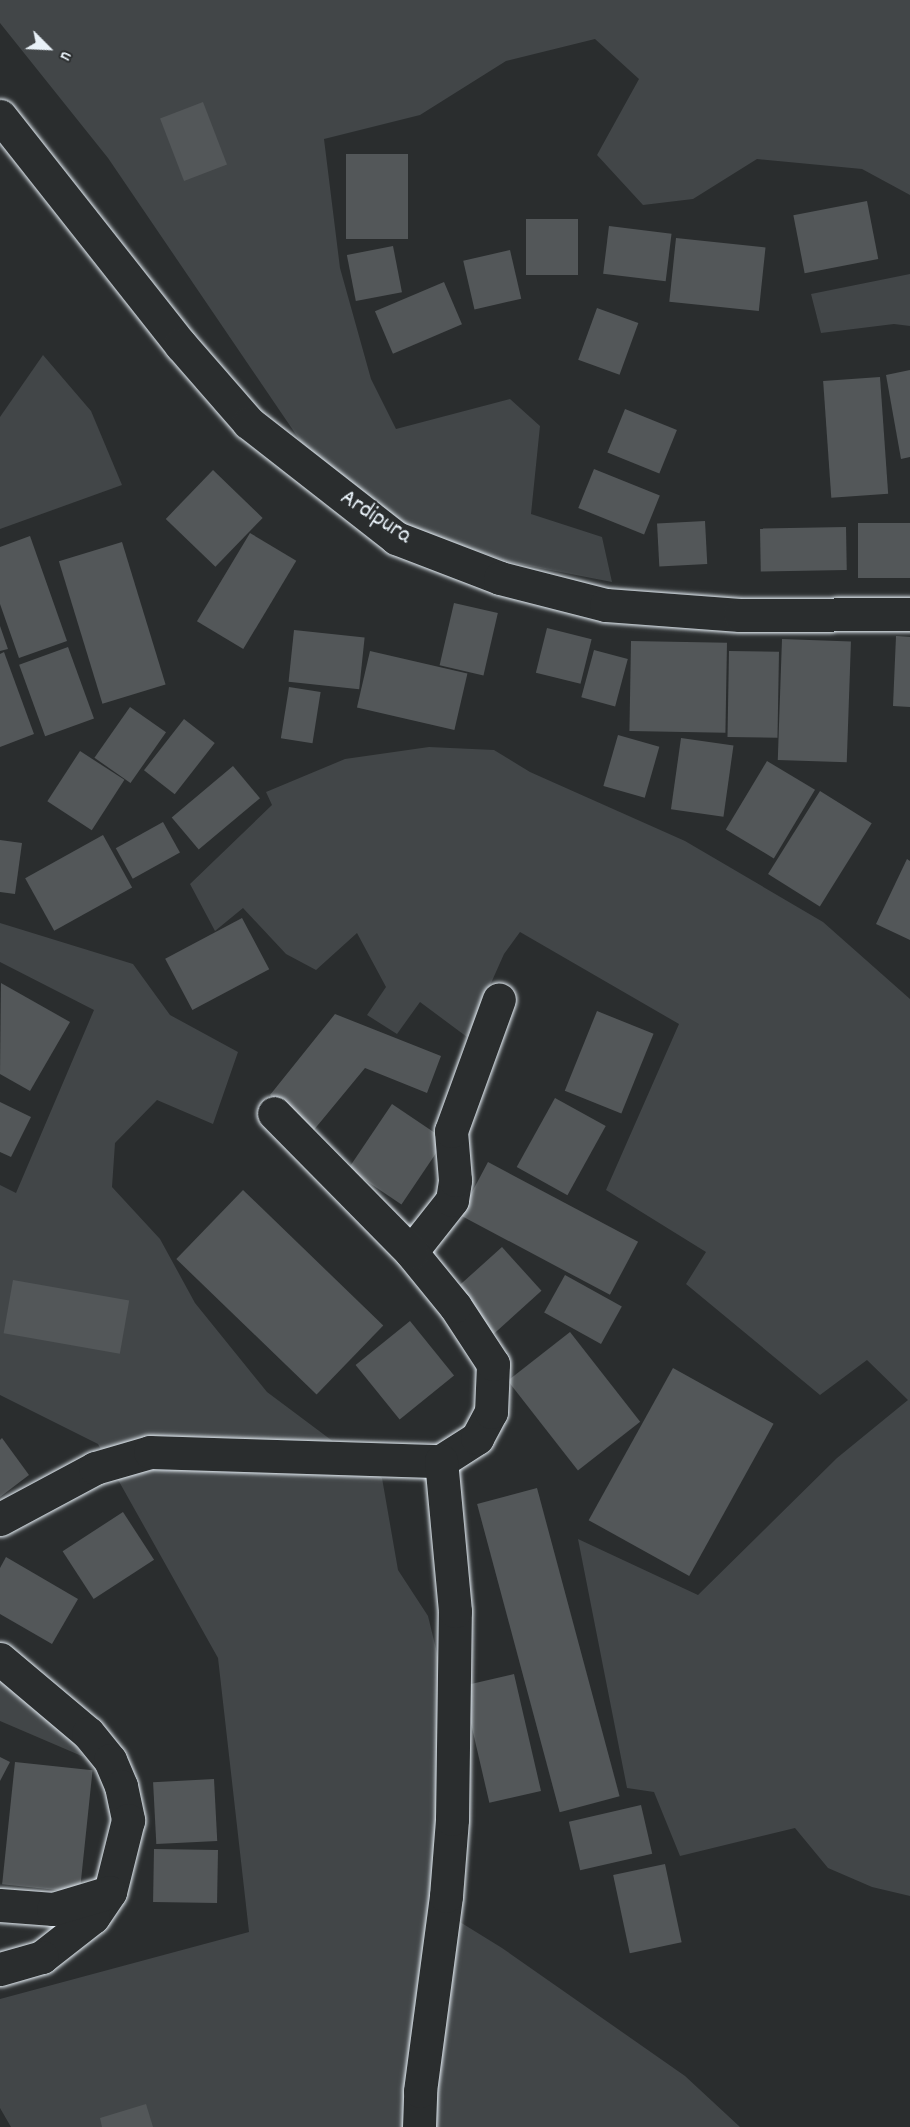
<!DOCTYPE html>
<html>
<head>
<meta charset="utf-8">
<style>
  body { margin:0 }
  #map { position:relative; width:910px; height:2127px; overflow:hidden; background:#2a2d2e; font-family:Dekko,sans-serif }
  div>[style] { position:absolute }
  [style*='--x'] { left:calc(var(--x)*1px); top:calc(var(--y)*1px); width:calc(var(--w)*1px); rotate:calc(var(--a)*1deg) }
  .green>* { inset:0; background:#424648 }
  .building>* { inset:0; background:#535759; transform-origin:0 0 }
  .roads { filter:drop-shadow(0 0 2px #e8f1f8) drop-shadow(0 0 2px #e8f1f8) }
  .minor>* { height:33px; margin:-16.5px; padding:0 16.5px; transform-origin:16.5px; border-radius:16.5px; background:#2a2d2e }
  span { translate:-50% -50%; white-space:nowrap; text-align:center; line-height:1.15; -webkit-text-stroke:4.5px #2a2d2e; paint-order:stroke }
  .street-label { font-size:24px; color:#e8f1f8 }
  .north { position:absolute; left:18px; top:18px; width:60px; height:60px; -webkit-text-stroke:4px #2a2d2e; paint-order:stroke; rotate:114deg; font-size:16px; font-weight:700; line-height:24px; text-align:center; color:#e8f1f8 }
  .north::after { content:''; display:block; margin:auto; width:21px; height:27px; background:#e8f1f8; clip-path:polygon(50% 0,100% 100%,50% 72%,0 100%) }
</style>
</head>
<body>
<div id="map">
  <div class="green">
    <div style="clip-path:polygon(0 0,910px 0,910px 195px,862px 169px,757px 159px,693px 199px,643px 205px,597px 155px,639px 79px,595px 39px,506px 61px,420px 115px,324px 139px,340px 268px,371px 379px,396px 429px,510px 399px,540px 426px,531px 514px,602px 537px,612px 582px,509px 562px,408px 526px,333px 489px,108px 158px,0 23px)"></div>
    <div style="clip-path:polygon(910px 274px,910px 326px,894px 324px,821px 333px,811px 294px)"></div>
    <div style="clip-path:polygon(43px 355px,91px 411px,122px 485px,0 529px,0 417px)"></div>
    <div style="clip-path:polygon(429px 747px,494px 750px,530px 772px,685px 841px,823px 922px,910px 999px,910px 1896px,872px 1887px,828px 1868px,795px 1828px,680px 1856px,654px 1792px,627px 1788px,578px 1539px,698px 1595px,837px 1458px,908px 1400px,867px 1360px,820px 1395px,686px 1284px,706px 1252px,606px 1190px,679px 1024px,520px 932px,504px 954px,467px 1037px,420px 1002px,397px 1034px,367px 1015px,386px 987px,357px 933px,316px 970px,286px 954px,243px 908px,215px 931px,190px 884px,272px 805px,266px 792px,345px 759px)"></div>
    <div style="clip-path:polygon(0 923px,133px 964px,170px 1015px,238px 1052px,213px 1124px,157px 1100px,115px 1143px,112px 1187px,160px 1239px,195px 1303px,267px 1392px,382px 1478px,398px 1570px,428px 1616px,446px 1690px,447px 1914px,502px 1948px,685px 2076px,740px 2127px,11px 2127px,0 2108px,0 1999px,249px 1932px,218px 1658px,98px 1444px,0 1395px,0 1185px,16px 1193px,94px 1010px,0 962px)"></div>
    <div style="clip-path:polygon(0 1669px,59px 1723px,84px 1757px,0 1721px)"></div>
  </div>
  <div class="building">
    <div style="left:203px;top:102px;width:67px;height:46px;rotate:69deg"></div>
    <div style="left:346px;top:154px;width:62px;height:85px"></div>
    <div style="left:867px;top:201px;width:59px;height:75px;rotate:79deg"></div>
    <div style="left:526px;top:219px;width:52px;height:56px"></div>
    <div style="left:609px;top:226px;width:63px;height:48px;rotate:7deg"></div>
    <div style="left:676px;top:238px;width:90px;height:64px;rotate:6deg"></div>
    <div style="left:393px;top:246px;width:47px;height:47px;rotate:79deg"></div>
    <div style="left:510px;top:250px;width:50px;height:48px;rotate:77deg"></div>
    <div style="left:444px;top:282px;width:46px;height:75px;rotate:67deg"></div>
    <div style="left:597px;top:308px;width:44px;height:55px;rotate:20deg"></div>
    <div style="clip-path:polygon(910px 370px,910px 457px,901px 459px,886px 375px)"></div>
    <div style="left:880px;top:377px;width:117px;height:57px;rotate:86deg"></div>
    <div style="left:625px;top:409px;width:56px;height:47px;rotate:22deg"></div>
    <div style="left:594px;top:469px;width:71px;height:42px;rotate:22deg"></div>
    <div style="left:213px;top:470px;width:69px;height:68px;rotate:44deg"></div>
    <div style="left:705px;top:521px;width:43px;height:48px;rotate:87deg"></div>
    <div style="left:858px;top:523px;width:52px;height:55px"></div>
    <div style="left:846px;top:527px;width:43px;height:86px;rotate:89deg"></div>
    <div style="left:250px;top:533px;width:54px;height:103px;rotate:31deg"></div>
    <div style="clip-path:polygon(30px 536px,67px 641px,19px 658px,0 604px,0 547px)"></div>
    <div style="left:122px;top:542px;width:149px;height:66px;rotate:73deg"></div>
    <div style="left:454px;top:603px;width:45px;height:64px;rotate:13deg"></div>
    <div style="clip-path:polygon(0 626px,8px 649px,0 651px)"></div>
    <div style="left:547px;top:628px;width:46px;height:46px;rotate:14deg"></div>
    <div style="left:294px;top:630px;width:71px;height:52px;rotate:6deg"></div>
    <div style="clip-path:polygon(896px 636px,910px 637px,910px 707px,893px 706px)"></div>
    <div style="left:782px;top:639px;width:69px;height:121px;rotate:2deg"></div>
    <div style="left:631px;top:641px;width:96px;height:90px;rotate:1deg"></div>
    <div style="left:68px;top:647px;width:76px;height:52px;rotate:70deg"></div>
    <div style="left:594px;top:650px;width:35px;height:49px;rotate:15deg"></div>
    <div style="left:370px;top:651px;width:100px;height:58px;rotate:13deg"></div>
    <div style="left:729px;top:651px;width:50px;height:86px;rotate:1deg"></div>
    <div style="clip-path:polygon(4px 652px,34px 734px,0 747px,0 654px)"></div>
    <div style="left:289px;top:687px;width:32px;height:52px;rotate:9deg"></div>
    <div style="left:130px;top:707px;width:44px;height:62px;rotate:35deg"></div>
    <div style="left:184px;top:719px;width:39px;height:65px;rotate:38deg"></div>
    <div style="left:618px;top:735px;width:43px;height:53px;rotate:16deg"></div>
    <div style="left:681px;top:738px;width:53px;height:72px;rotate:8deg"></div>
    <div style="left:80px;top:751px;width:53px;height:60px;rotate:33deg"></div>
    <div style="left:767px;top:761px;width:56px;height:80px;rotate:31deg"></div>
    <div style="left:233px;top:766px;width:42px;height:80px;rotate:50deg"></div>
    <div style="left:820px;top:791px;width:61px;height:98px;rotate:32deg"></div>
    <div style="left:163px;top:822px;width:35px;height:54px;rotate:61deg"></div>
    <div style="left:103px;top:835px;width:60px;height:89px;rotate:61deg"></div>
    <div style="clip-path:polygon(0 840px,22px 843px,15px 894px,0 892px)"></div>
    <div style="clip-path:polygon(907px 859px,910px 861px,910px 940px,876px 924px)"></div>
    <div style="left:242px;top:918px;width:58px;height:87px;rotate:62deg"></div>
    <div style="clip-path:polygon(1px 983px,70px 1022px,30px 1091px,0 1074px)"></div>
    <div style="left:597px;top:1011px;width:61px;height:86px;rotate:22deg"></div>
    <div style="clip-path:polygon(335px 1014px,441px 1056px,427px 1093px,365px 1068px,313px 1131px,270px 1095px)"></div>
    <div style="left:555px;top:1098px;width:58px;height:79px;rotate:29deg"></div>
    <div style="clip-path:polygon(0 1102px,31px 1117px,11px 1157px,0 1152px)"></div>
    <div style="left:392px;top:1104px;width:64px;height:78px;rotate:34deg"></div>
    <div style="left:488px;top:1162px;width:170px;height:60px;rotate:28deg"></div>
    <div style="left:243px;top:1190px;width:195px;height:96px;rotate:44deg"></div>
    <div style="left:502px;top:1247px;width:59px;height:67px;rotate:48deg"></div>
    <div style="left:565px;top:1275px;width:65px;height:43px;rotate:29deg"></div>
    <div style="left:13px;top:1280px;width:118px;height:54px;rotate:10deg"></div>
    <div style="left:410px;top:1321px;width:70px;height:70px;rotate:51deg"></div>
    <div style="left:570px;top:1332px;width:114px;height:79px;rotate:52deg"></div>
    <div style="left:673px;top:1368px;width:115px;height:174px;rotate:29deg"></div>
    <div style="clip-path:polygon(2px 1438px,29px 1475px,0 1497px,0 1440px)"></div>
    <div style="left:537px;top:1488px;width:319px;height:62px;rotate:75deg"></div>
    <div style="left:123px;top:1512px;width:57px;height:72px;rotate:57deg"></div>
    <div style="clip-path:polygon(6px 1557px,78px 1599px,52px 1644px,0 1614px,0 1568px)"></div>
    <div style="left:514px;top:1674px;width:120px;height:53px;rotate:77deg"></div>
    <div style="clip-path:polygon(0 1757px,10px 1762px,0 1781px)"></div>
    <div style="left:15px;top:1762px;width:78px;height:123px;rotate:6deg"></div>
    <div style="left:214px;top:1779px;width:62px;height:61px;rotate:87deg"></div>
    <div style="left:641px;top:1805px;width:50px;height:74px;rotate:77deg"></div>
    <div style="left:154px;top:1849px;width:64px;height:53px;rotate:1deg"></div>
    <div style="left:665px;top:1864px;width:80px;height:53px;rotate:78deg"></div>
    <div style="clip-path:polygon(146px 2104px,153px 2127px,102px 2127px,100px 2118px)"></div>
  </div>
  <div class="roads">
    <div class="minor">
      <div style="--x:0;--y:116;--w:292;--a:51.7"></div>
      <div style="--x:181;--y:345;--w:103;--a:48.9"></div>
      <div style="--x:249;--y:423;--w:187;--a:38"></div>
      <div style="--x:396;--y:538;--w:111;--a:21"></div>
      <div style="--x:500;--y:578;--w:109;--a:14.3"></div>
      <div style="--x:606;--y:605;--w:134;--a:4.3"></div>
      <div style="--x:740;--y:615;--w:170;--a:-0.3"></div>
      <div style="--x:411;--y:1252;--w:66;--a:-51.7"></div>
      <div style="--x:452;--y:1200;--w:20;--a:-81"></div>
      <div style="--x:455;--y:1180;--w:49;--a:-94.7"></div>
      <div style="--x:451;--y:1131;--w:140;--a:-70"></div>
      <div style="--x:0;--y:1519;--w:108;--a:-28.2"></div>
      <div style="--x:95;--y:1468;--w:57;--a:-16.2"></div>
      <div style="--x:150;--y:1452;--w:291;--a:1.8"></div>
      <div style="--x:441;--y:1461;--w:43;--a:-32.6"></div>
      <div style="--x:477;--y:1438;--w:30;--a:-62"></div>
      <div style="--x:491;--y:1412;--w:48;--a:-87.6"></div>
      <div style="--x:493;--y:1364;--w:69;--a:-123.2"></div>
      <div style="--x:455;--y:1306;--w:70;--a:-129.2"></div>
      <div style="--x:411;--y:1252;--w:195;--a:-134.6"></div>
      <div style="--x:0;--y:1659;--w:115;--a:40.1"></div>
      <div style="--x:88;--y:1733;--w:35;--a:51"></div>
      <div style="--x:110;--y:1760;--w:28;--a:67"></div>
      <div style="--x:121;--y:1786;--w:35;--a:78"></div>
      <div style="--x:128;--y:1820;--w:74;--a:104"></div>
      <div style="--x:110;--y:1892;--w:30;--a:124"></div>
      <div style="--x:93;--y:1917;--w:65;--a:141.9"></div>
      <div style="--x:42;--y:1957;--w:44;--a:164.1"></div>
      <div style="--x:0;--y:1905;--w:53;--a:4.3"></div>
      <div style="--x:53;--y:1909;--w:59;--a:-16.6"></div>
      <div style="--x:419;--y:2127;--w:36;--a:-88"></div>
      <div style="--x:420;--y:2091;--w:197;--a:-82.4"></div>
      <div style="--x:446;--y:1896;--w:77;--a:-85.5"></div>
      <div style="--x:452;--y:1819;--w:208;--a:-89.2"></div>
      <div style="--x:455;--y:1611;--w:151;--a:-95.3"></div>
    </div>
  </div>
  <div class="street-label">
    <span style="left:375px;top:518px;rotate:33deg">Ardipura</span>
  </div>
  <div class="north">U</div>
</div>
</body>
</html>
